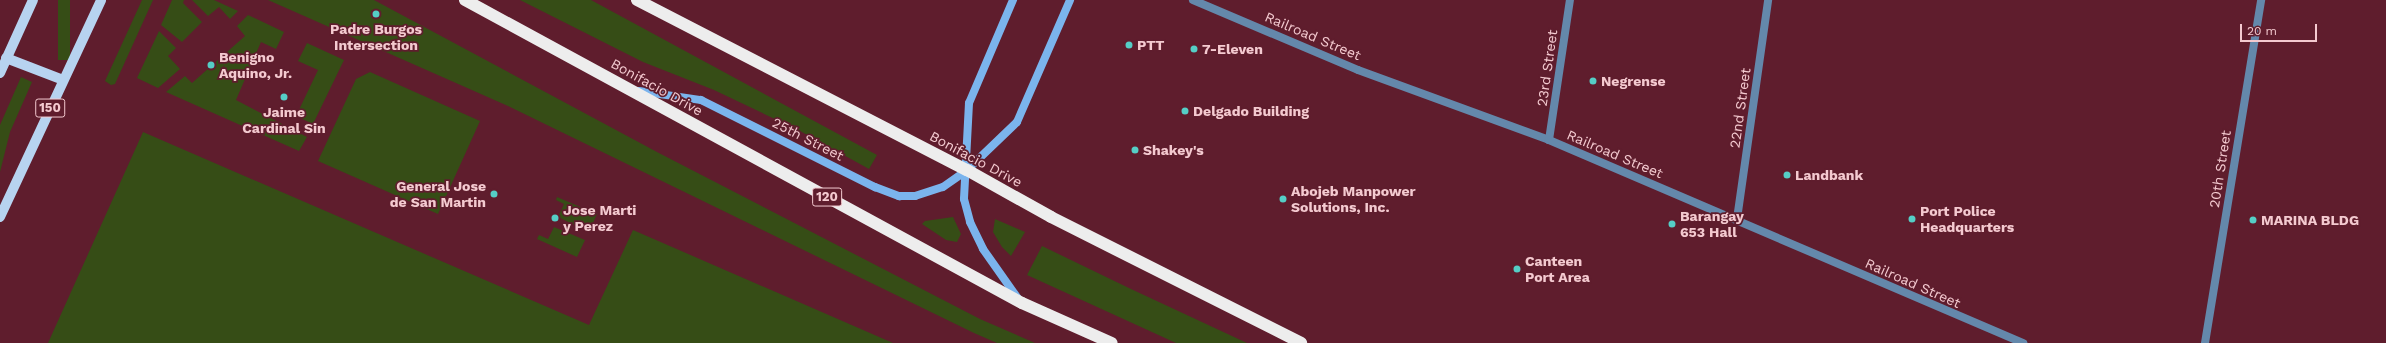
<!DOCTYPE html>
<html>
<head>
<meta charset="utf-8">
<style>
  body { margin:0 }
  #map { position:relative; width:2386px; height:343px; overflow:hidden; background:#5f1d2d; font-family:"Work Sans",sans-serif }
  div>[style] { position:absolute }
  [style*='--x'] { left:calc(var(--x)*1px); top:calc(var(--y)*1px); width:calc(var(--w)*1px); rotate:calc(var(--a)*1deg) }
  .green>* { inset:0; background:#364d16; transform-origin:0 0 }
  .street>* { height:8px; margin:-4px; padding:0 4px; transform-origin:4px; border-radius:4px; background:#6488ab }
  .secondary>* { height:8px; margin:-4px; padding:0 4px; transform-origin:4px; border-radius:4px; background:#7bb4ed }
  .primary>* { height:10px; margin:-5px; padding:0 5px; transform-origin:5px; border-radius:5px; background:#b7d3f0 }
  .highway>* { height:12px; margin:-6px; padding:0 6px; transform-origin:6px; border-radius:6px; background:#ededed }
  .dots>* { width:11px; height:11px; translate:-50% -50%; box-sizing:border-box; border:2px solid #5f1d2d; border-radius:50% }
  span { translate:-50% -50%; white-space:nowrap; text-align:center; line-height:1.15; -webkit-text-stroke:3.5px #5f1d2d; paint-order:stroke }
  .shield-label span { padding:1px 3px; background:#5f1d2d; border:1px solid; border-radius:3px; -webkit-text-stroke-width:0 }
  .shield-label { font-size:13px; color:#f4cad0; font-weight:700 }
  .poi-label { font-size:14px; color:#f4cad0; font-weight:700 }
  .left { translate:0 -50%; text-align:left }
  .right { translate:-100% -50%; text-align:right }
  .street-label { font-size:14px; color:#f4cad0 }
  .scale { position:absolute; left:2240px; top:24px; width:77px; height:18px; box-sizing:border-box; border:2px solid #f4cad0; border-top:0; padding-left:5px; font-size:12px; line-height:14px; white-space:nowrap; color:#f4cad0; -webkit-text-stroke:3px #5f1d2d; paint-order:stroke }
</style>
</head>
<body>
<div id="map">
  <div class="green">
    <div style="left:58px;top:0;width:12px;height:60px"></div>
    <div style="clip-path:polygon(142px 0,153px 0,115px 84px,111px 85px,105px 81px)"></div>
    <div style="clip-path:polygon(172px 0,184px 0,183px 3px,202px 22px,182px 42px,161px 25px)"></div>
    <div style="clip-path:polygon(192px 0,214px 0,238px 11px,230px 19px,219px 7px,208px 16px)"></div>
    <div style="clip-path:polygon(268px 0,374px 0,657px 152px,980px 319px,1035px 343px,997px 343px,974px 333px,508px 106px)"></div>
    <div style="clip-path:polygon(520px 0,591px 0,877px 155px,869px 169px,800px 131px,714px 90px,643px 62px)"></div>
    <div style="clip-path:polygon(248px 15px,284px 32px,276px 49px,261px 42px,236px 100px,307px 137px,299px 151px,166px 92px,185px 76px,192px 83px,245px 36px,237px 26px)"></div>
    <div style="clip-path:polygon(159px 31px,176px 48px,168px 56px,180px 69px,158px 88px,137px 78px)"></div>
    <div style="clip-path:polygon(307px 43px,344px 60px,313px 124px,296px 116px,318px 70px,298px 61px)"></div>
    <div style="clip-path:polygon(370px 72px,480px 121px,438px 214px,318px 161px,356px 79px)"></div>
    <div style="clip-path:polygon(21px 77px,32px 82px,10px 132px,0 172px,0 125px)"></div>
    <div style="clip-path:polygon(143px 132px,589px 325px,633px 230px,893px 343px,48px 343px)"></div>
    <div style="clip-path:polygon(557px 197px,597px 214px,589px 232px,558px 217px,564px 204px,556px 200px)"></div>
    <div style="clip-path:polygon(953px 217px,961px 234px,957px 242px,946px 240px,922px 224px,925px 221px)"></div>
    <div style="clip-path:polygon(995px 219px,1025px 232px,1011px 256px,1002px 247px,993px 232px)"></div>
    <div style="clip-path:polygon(554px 227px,585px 240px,577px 257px,537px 239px,539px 235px,548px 239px)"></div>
    <div style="clip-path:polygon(1042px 246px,1131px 289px,1247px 343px,1176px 343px,1027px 275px)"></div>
  </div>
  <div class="street">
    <div style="--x:1193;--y:0;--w:179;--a:23"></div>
    <div style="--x:1358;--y:70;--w:203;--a:20.1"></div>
    <div style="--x:1549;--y:140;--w:516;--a:23.18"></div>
    <div style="--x:1549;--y:140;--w:142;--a:-81.5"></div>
    <div style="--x:1737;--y:219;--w:221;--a:-81.9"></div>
    <div style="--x:2205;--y:343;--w:348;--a:-80.7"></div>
  </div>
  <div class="secondary">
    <div style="--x:1013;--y:0;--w:112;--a:113.1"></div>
    <div style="--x:969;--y:103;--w:96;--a:93"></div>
    <div style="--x:964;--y:199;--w:24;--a:75"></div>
    <div style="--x:970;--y:222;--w:30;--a:64"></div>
    <div style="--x:983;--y:249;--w:62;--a:54.8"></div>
    <div style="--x:639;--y:91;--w:63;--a:8.3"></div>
    <div style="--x:701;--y:100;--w:195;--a:26.6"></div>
    <div style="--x:875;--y:187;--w:26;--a:21"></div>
    <div style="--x:899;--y:196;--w:16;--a:0"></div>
    <div style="--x:915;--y:196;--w:29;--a:-18"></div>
    <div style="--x:943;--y:187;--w:29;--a:-35"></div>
    <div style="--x:967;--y:170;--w:69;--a:-43.8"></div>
    <div style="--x:1017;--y:122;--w:133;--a:-66.5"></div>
  </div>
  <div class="primary">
    <div style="--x:6;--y:58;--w:61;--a:21.1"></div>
    <div style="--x:0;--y:73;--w:80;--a:-65.7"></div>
    <div style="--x:0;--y:217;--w:239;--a:-65"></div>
  </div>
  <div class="highway">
    <div style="--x:465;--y:0;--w:634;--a:28.55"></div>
    <div style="--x:1022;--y:303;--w:98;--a:24"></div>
    <div style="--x:637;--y:0;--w:371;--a:27.3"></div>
    <div style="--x:967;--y:170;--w:96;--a:29.2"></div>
    <div style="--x:1051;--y:217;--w:280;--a:26.7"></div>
  </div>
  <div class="dots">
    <div style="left:376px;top:14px;background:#55cec6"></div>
    <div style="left:1129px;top:45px;background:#55cec6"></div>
    <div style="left:1194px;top:49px;background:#55cec6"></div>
    <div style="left:211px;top:65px;background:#55cec6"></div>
    <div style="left:1593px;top:81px;background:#55cec6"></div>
    <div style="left:284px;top:97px;background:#55cec6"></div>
    <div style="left:1185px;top:111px;background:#55cec6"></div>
    <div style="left:1135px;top:150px;background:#55cec6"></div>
    <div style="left:1787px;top:175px;background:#55cec6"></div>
    <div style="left:494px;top:194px;background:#55cec6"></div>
    <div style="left:1283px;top:199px;background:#55cec6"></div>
    <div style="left:555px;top:218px;background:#55cec6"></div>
    <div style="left:1912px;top:219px;background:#55cec6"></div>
    <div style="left:2253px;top:220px;background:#55cec6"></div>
    <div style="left:1672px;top:224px;background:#55cec6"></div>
    <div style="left:1517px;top:269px;background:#55cec6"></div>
  </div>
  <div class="shield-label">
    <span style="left:50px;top:108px">150</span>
    <span style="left:827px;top:197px">120</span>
  </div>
  <div class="poi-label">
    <span style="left:376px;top:37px">Padre Burgos<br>Intersection</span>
    <span class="left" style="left:1137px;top:45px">PTT</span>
    <span class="left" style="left:1202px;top:49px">7-Eleven</span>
    <span class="left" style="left:219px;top:65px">Benigno<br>Aquino, Jr.</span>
    <span class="left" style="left:1601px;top:81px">Negrense</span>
    <span class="left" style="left:1193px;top:111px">Delgado Building</span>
    <span style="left:284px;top:120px">Jaime<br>Cardinal Sin</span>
    <span class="left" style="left:1143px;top:150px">Shakey's</span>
    <span class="left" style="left:1795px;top:175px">Landbank</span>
    <span class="right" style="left:486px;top:194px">General Jose<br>de San Martin</span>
    <span class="left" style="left:1291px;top:199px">Abojeb Manpower<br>Solutions, Inc.</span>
    <span class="left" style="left:563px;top:218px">Jose Marti<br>y Perez</span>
    <span class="left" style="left:1920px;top:219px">Port Police<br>Headquarters</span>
    <span class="left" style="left:1680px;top:224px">Barangay<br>653 Hall</span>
    <span class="left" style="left:2261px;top:220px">MARINA BLDG</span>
    <span class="left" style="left:1525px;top:269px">Canteen<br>Port Area</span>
  </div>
  <div class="street-label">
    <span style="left:1313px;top:36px;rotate:23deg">Railroad Street</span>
    <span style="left:1547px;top:68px;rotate:-82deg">23rd Street</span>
    <span style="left:657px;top:87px;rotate:29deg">Bonifacio Drive</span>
    <span style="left:1740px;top:108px;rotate:-82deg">22nd Street</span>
    <span style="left:808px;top:139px;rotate:27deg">25th Street</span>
    <span style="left:1615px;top:154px;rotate:23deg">Railroad Street</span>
    <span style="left:976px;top:159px;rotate:28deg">Bonifacio Drive</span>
    <span style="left:2220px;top:169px;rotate:-81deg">20th Street</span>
    <span style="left:1913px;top:283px;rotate:24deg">Railroad Street</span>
  </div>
  <div class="scale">20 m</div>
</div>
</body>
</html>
